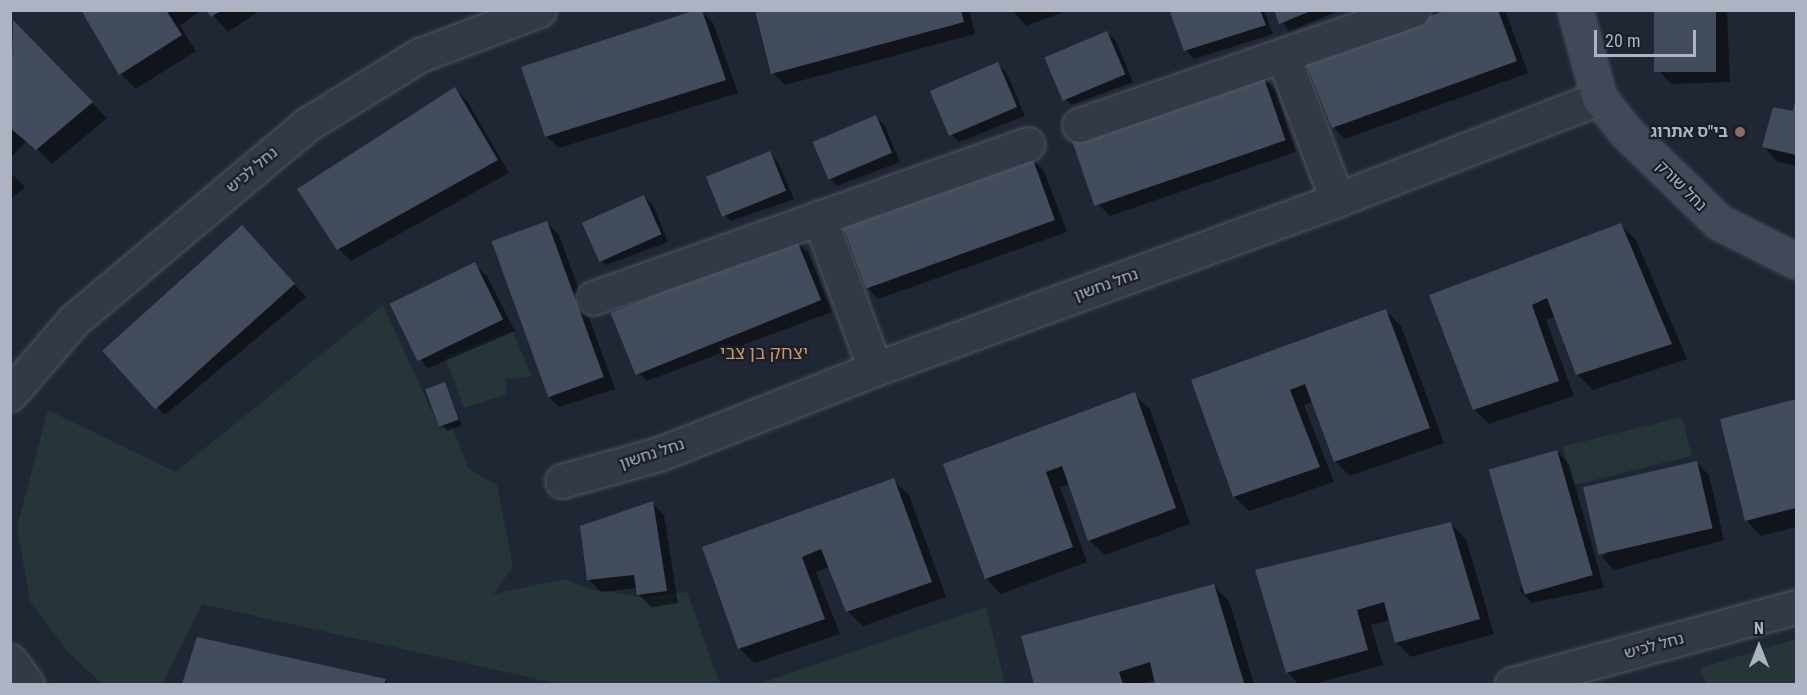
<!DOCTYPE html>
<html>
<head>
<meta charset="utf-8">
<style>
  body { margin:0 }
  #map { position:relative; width:1807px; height:695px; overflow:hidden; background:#202734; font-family:"Roboto Condensed","Noto Sans Hebrew",sans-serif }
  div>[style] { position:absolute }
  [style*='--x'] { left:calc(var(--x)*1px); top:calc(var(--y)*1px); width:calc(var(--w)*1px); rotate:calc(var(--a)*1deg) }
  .green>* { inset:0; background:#253538; transform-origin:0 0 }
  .shadow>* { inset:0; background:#0007 }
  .building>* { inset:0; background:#434c5c; transform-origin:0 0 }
  .roads { filter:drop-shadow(0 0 2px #515663) drop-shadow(0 0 2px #515663) }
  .street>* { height:33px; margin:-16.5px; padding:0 16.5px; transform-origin:16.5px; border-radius:16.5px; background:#333945 }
  .secondary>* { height:33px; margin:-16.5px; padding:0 16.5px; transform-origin:16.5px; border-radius:16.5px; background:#414857 }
  .dots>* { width:16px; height:16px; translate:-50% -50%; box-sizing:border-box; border:3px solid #191e29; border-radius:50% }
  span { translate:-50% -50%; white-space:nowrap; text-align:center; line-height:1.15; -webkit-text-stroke:4.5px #191e29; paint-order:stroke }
  .poi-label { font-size:16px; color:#adb3c2; font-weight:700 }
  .right { translate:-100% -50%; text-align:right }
  .street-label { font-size:16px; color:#adb3c2 }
  .neighbourhood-label { font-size:18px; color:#cb975f }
  .frame { position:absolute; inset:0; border:12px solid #adb3c2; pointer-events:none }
  .north { position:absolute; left:1729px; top:617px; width:60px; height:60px; -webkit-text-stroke:4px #191e29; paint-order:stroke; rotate:0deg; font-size:16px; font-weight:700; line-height:24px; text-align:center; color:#adb3c2 }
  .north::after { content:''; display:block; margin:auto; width:21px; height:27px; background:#adb3c2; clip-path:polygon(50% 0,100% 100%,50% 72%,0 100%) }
  .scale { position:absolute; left:1594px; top:30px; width:102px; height:27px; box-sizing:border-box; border:3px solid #adb3c2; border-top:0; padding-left:8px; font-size:18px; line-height:21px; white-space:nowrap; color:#adb3c2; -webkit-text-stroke:4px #191e29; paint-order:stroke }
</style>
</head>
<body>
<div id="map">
  <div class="green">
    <div style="clip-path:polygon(383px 305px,440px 429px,452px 426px,468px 468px,497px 485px,513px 567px,493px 594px,565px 579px,590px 589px,643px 597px,687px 592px,720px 684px,559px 684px,202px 604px,162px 684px,102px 684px,67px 651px,30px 601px,17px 527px,48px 410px,175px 472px)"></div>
    <div style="clip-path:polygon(512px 330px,532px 376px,505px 380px,507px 394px,464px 408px,445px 357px)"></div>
    <div style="left:1682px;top:417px;width:40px;height:123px;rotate:76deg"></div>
    <div style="clip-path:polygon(986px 607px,1005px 684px,758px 684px)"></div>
    <div style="clip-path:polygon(1796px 639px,1796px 684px,1706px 684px,1700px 668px)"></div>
  </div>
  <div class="shadow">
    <div style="clip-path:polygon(83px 10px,201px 10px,180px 26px,196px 51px,136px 89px,121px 74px)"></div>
    <div style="clip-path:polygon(208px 10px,261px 10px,228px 32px)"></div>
    <div style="clip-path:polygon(757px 10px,969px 10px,975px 34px,785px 85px,773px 73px)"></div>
    <div style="clip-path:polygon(1012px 10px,1069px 10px,1026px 26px)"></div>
    <div style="clip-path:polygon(1178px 10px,1264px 10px,1273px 34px,1194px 59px,1186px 50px,1171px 13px)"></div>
    <div style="clip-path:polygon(1276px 10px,1340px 10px,1289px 32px)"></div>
    <div style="clip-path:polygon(1452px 10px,1505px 10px,1528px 73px,1345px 139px,1333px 127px)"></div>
    <div style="clip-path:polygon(1656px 10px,1727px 10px,1730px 82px,1671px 84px,1659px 71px)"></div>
    <div style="clip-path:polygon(701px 11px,713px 23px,738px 93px,559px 148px,546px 136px)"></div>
    <div style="clip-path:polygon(13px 22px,107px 118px,52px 164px,28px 140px,10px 158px)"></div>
    <div style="clip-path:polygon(1107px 33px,1116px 41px,1133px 82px,1071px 105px,1062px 96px)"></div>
    <div style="clip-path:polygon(998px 64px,1006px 72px,1025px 116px,959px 142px,950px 134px)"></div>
    <div style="clip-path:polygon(1263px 77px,1275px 89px,1296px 152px,1110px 216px,1098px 204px)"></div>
    <div style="clip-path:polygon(455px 89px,467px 101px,509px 173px,351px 261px,339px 249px)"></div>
    <div style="clip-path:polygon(1796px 100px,1796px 166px,1778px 162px,1763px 146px,1794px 113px)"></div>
    <div style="clip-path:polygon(876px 117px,885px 126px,900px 162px,837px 186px,829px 177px)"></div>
    <div style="clip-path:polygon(769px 153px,778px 162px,794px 199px,731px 221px,722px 212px)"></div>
    <div style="clip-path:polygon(1032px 159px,1044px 171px,1067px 232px,878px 299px,866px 286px)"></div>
    <div style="clip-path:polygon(10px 172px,25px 187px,10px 200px)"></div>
    <div style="clip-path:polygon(644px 196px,653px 205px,668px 242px,606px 265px,597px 256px)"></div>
    <div style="clip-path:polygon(547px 223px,559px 235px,615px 389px,559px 407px,547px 395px)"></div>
    <div style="clip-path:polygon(1621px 225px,1636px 240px,1687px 359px,1593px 390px,1578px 375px,1555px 316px,1546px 320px,1574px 396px,1489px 424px,1474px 409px,1431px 296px)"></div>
    <div style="clip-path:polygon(254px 239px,306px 297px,165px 415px,153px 403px)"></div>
    <div style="clip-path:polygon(795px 240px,808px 252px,832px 312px,647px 381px,634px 369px)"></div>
    <div style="clip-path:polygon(474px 264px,487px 276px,515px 331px,428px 368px,416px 355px)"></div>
    <div style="clip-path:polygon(1386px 311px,1401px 326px,1444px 443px,1350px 476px,1335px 461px,1313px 401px,1304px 405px,1334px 482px,1249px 511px,1234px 496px,1193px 381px)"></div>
    <div style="clip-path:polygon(445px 384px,462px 425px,447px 431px,443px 426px)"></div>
    <div style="clip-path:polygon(1134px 394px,1150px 409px,1190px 524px,1105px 555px,1089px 540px,1069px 484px,1060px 487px,1087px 562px,1001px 594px,986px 578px,945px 465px)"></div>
    <div style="clip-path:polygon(1796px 400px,1796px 527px,1761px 536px,1746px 520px,1721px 420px)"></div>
    <div style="clip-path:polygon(1557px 451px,1569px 464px,1604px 588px,1532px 603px,1520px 591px)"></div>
    <div style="clip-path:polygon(1697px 463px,1709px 475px,1724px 540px,1614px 570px,1602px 557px)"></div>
    <div style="clip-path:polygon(893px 480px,909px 495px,946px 597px,863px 626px,847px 611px,829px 567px,816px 572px,840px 634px,754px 663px,739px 648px,704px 548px)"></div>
    <div style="clip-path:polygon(652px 503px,664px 515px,678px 603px,651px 607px,638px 594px,637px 588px,601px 592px,589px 580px)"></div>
    <div style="clip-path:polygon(1451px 524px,1466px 539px,1494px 634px,1411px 657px,1396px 642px,1390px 620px,1371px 625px,1383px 665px,1314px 684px,1299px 684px,1287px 672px)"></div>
    <div style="clip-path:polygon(1213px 585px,1229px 601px,1254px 684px,1157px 684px,1155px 680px,1141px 684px,1036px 684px,1023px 637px)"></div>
    <div style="clip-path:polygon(198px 638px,385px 681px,389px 684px,184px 684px)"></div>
  </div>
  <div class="building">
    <div style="clip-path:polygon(81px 10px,166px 10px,182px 35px,119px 75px)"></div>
    <div style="clip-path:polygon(206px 10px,222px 10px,211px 17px)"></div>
    <div style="clip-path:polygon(696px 10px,702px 10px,726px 80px,545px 137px,521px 67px)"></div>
    <div style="clip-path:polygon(755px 10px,961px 10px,964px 22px,771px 74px)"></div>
    <div style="clip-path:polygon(1260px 10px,1266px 25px,1184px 51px,1170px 12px)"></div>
    <div style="clip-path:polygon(1274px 10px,1311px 10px,1311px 11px,1279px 24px)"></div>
    <div style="clip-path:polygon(1447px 10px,1498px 10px,1517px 61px,1332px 128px,1305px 61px)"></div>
    <div style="left:1654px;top:10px;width:62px;height:62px"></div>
    <div style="clip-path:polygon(13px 20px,93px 102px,36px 150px,10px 128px)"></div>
    <div style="left:1107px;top:31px;width:47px;height:68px;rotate:67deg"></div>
    <div style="left:998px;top:62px;width:49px;height:74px;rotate:67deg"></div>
    <div style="left:1263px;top:75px;width:69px;height:202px;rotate:71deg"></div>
    <div style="clip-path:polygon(455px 87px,498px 160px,337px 250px,297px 189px)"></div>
    <div style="clip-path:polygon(1796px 98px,1796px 155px,1762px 147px,1773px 107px,1793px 111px)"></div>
    <div style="left:876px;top:115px;width:41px;height:69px;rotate:67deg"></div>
    <div style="left:770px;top:151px;width:43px;height:69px;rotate:68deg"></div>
    <div style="left:1032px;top:157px;width:67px;height:201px;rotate:70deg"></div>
    <div style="left:644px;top:195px;width:43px;height:68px;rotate:66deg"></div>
    <div style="left:547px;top:221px;width:166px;height:59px;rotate:70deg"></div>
    <div style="clip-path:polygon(1621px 223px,1672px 344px,1576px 375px,1547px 298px,1532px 305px,1559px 381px,1473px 410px,1429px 295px)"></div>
    <div style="left:242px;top:225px;width:79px;height:188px;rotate:48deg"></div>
    <div style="left:796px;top:238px;width:67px;height:200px;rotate:68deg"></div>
    <div style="left:475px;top:262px;width:64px;height:95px;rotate:64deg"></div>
    <div style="clip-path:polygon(1386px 309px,1430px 428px,1334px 462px,1305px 384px,1290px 390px,1320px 467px,1233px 497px,1191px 380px)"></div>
    <div style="left:445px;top:382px;width:40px;height:21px;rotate:70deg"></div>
    <div style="clip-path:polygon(1135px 392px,1176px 508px,1088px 541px,1062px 466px,1046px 472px,1073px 547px,985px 579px,943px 464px)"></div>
    <div style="clip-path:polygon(1796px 399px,1796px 508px,1745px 521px,1720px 419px)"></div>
    <div style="left:1557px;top:450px;width:130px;height:71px;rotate:74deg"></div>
    <div style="left:1697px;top:461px;width:69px;height:117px;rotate:77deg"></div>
    <div style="clip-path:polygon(894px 478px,932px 582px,846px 612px,821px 549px,802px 557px,825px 619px,738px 649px,702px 547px)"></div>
    <div style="clip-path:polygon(653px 501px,667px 591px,637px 595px,634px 575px,587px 580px,580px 526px)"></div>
    <div style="clip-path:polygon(1451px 522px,1480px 619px,1395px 643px,1384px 602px,1357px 610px,1368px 650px,1286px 673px,1255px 570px)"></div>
    <div style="clip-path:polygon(1214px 584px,1244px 683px,1155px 684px,1150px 662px,1119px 672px,1123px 684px,1034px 684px,1021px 636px)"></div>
    <div style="clip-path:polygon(197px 637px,386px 679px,384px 684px,182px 684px)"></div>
  </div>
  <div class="roads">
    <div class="street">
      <div style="--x:1283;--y:56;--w:154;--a:69.4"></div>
      <div style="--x:1079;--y:125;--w:353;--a:-19"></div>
      <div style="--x:819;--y:217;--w:162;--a:69.8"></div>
      <div style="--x:593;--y:298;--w:461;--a:-19.5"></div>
      <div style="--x:10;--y:394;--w:98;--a:-49.1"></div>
      <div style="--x:74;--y:320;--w:303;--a:-40"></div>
      <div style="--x:306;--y:125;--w:134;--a:-31.6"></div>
      <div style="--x:420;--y:55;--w:127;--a:-20.7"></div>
      <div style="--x:562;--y:481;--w:101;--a:-15.6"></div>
      <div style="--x:659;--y:454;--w:232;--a:-21.5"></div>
      <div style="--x:875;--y:369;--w:492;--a:-20.1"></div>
      <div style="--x:1337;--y:200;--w:281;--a:-21.3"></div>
      <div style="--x:10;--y:661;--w:29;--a:54"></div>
      <div style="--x:1512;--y:684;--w:294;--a:-15.2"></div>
    </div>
    <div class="secondary">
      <div style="--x:1575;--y:10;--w:91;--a:74.7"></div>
      <div style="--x:1599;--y:98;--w:43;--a:51.5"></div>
      <div style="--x:1626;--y:132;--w:129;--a:44.1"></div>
      <div style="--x:1719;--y:222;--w:86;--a:26.9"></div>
    </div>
  </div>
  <div class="dots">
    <div style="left:1740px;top:132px;background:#8d6e63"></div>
  </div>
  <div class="poi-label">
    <span class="right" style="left:1728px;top:132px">בי"ס אתרוג</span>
  </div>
  <div class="street-label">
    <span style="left:252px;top:170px;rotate:-40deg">נחל לכיש</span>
    <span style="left:1681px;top:186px;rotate:45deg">נחל שורק</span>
    <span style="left:1106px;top:285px;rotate:-20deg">נחל נחשון</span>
    <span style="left:652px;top:454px;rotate:-18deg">נחל נחשון</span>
    <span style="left:1654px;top:646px;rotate:-15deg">נחל לכיש</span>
  </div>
  <div class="neighbourhood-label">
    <span style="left:764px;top:353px">יצחק בן צבי</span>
  </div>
  <div class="frame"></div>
  <div class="north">N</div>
  <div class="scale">20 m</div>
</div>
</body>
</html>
